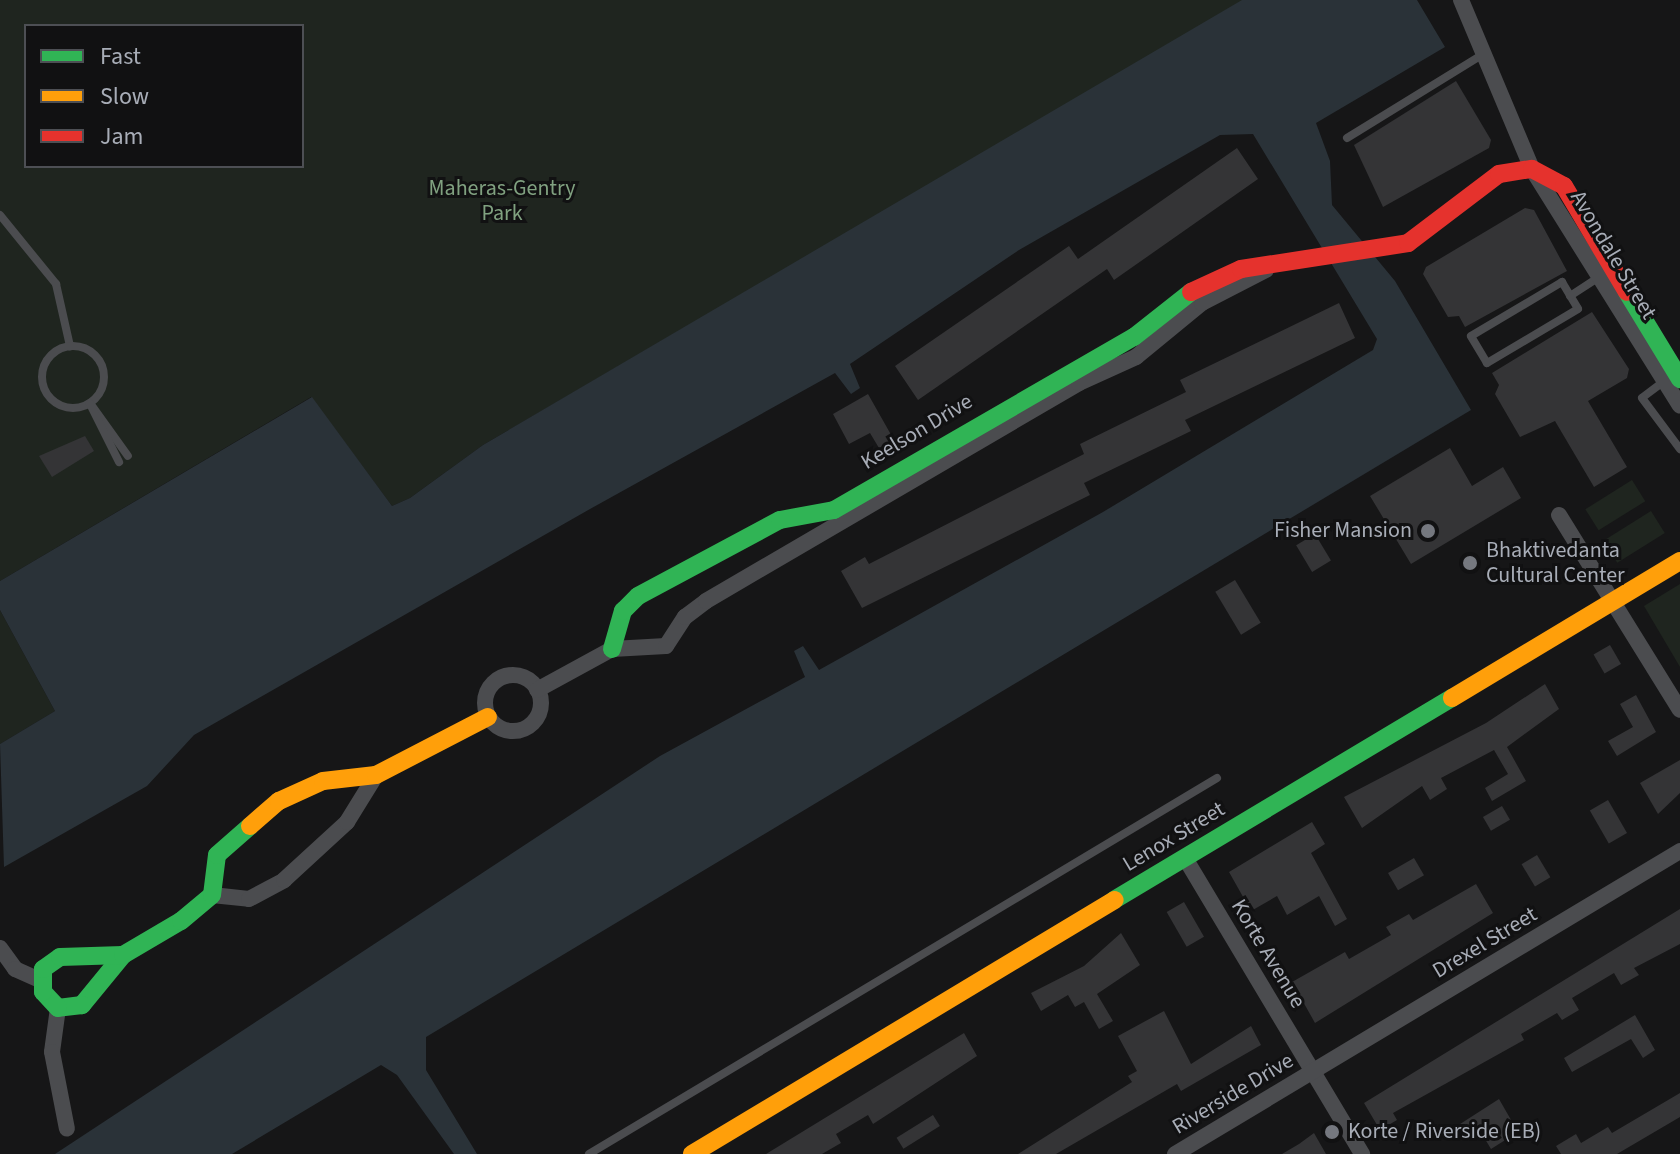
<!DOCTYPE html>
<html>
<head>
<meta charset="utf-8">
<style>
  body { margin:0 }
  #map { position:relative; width:1680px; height:1154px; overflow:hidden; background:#161617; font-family:"Source Sans 3",sans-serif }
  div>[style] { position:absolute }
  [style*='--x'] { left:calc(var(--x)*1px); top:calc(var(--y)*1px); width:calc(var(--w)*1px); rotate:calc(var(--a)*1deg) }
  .green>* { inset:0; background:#1f251f; transform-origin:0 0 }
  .water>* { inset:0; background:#2a3238 }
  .building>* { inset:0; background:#343436; transform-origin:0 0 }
  .lane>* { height:8px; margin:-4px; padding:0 4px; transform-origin:4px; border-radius:4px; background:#4b4c4f }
  .lane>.ring { margin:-4px; padding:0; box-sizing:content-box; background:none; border:8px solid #4b4c4f; border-radius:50% }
  .street>* { height:16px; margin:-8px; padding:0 8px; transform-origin:8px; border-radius:8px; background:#4b4c4f }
  .street>.ring { margin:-8px; padding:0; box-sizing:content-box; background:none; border:16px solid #4b4c4f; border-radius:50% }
  .fast>* { height:18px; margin:-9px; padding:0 9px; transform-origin:9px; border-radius:9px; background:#30b455 }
  .slow>* { height:18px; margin:-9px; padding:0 9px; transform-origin:9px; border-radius:9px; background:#ff9f0a }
  .jam>* { height:18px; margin:-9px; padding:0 9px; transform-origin:9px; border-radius:9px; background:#e5322d }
  .dots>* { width:22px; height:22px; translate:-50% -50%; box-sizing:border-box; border:4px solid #111112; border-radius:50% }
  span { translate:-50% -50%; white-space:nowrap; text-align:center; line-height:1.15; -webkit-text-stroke:6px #111112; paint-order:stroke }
  .park-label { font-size:22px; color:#80a180 }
  .street-label { font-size:22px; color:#a8adb7 }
  .poi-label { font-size:22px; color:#a8adb7 }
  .right { translate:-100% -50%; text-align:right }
  .left { translate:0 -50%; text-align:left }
  .legend { position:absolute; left:24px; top:24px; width:280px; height:144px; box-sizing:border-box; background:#111112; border:2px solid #4d4f54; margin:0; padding:10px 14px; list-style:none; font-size:24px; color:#a8adb7 }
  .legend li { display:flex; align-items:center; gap:16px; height:40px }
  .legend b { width:40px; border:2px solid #4d4f54 }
</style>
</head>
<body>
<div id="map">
  <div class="green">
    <div style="clip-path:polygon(evenodd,0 0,1242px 0,1243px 2px,483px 445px,410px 498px,392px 506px,311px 397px,0 581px,0 0,26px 26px,302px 26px,302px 166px,26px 166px,26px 26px)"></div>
    <div style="left:1632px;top:480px;width:25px;height:55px;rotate:58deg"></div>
    <div style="left:1651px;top:511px;width:26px;height:56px;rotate:58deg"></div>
    <div style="clip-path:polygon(1680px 584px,1680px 667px,1644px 606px)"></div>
    <div style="clip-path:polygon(0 610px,55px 711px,0 744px)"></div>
  </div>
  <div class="water">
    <div style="clip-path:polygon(1242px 0,1417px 0,1445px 47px,1316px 123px,1330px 161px,1332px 205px,1395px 281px,1471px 410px,426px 1037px,426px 1070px,477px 1154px,454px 1154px,397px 1075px,381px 1065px,232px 1154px,55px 1154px,660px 756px,805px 677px,794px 651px,803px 646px,819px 670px,1103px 512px,1373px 350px,1377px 339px,1253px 134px,1220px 135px,1019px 250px,850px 364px,860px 388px,851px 394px,835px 373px,590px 509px,194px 735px,147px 786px,4px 867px,0 744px,55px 711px,0 610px,0 581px,312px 397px,392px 506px,410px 498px,483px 445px)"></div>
  </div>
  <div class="building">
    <div style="clip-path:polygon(1456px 81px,1491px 140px,1489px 148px,1383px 207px,1354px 145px)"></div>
    <div style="clip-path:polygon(1237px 148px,1258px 179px,1114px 280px,1107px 269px,918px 400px,895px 366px,1069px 246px,1078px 259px)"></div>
    <div style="clip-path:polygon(1525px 208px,1534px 210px,1567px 271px,1465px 327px,1459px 316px,1448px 317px,1423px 274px,1426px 267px)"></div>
    <div style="clip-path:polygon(1339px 303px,1355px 338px,1185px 420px,1191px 431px,1084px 483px,1090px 495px,862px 608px,841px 571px,865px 557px,869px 564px,1084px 454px,1080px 444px,1186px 392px,1180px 380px)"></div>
    <div style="clip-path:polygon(1592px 312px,1629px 369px,1627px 378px,1588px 401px,1627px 467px,1594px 487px,1555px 421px,1520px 437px,1495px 394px,1499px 385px,1492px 373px)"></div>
    <div style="clip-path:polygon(868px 394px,894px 440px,879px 448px,870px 433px,849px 444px,833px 414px)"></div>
    <div style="clip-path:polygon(85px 436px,94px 451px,52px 477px,39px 456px)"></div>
    <div style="clip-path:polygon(1450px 448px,1472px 486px,1503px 467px,1521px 498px,1411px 564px,1370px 496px)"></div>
    <div style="left:1315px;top:534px;width:31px;height:22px;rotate:59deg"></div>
    <div style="left:1235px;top:580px;width:50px;height:23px;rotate:59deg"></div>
    <div style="left:1610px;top:645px;width:22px;height:19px;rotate:60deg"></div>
    <div style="clip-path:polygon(1545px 684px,1559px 709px,1507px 747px,1526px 781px,1492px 801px,1485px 788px,1508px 774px,1494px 750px,1441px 778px,1447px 789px,1430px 800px,1422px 786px,1362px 828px,1344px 797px,1486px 723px)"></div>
    <div style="clip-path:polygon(1636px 695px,1656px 732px,1617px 756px,1608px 741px,1633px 727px,1620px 704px)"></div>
    <div style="clip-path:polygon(1680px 760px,1680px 793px,1658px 814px,1640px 783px)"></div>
    <div style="left:1608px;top:800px;width:38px;height:21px;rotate:60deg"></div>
    <div style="left:1502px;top:806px;width:16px;height:22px;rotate:60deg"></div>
    <div style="clip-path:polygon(1312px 822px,1325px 844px,1311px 853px,1347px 919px,1335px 926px,1319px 896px,1287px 915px,1277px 896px,1251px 911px,1229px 872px)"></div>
    <div style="left:1537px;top:855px;width:26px;height:18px;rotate:59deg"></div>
    <div style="left:1414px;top:858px;width:20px;height:30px;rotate:60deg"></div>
    <div style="clip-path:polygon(1476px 884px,1493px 913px,1315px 1023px,1292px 982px,1345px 952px,1349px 959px,1391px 935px,1386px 927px,1409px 914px,1413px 920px)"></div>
    <div style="left:1184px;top:902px;width:40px;height:20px;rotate:60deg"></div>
    <div style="clip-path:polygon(1680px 909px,1680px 944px,1634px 968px,1639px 975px,1621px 985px,1614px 973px,1572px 998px,1579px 1010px,1562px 1020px,1557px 1013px,1521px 1034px,1524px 1040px,1393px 1113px,1397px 1120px,1380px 1130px,1364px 1103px)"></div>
    <div style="clip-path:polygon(1121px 933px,1140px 965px,1097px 994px,1113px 1021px,1099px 1029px,1084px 1002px,1075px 1007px,1068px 995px,1041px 1011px,1031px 993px,1084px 966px)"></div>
    <div style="clip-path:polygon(1164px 1011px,1191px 1064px,1251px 1026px,1261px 1045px,1181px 1091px,1177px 1084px,1056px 1154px,1018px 1154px,1132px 1082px,1128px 1076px,1137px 1071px,1118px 1036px)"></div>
    <div style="clip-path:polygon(1635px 1015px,1655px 1050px,1643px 1058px,1631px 1039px,1572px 1072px,1564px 1058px)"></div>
    <div style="clip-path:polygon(964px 1033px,977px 1056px,890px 1113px,873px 1124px,868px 1115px,836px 1134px,841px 1143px,822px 1154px,766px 1154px)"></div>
    <div style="clip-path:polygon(1680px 1093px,1680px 1117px,1617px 1154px,1561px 1154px,1556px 1146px,1576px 1134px,1581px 1143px,1608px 1127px,1612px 1133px)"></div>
    <div style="clip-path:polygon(1499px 1099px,1518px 1132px,1491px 1149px,1479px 1129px,1464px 1139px,1457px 1126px)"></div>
    <div style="left:933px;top:1115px;width:13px;height:43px;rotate:58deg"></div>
    <div style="clip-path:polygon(1314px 1133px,1326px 1154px,1282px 1154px,1299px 1144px)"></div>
  </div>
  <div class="lane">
    <div style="--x:1347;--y:138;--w:158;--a:-31.6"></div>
    <div style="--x:0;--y:215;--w:89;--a:50.9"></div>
    <div style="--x:56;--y:284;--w:64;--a:77.3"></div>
    <div style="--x:1562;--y:282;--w:31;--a:59"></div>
    <div style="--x:1578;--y:309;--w:106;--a:149.3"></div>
    <div style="--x:1487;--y:363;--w:31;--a:-121"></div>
    <div style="--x:1471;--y:336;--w:106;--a:-30.7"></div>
    <div style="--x:1570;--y:296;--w:35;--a:-33"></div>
    <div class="ring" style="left:42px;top:346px;width:54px;height:54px"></div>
    <div style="--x:1667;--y:379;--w:31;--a:143"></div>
    <div style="--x:1642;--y:398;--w:64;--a:53.3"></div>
    <div style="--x:90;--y:403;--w:65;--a:54.4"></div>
    <div style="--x:90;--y:404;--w:65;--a:63.4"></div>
    <div style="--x:589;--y:1154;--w:732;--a:-30.91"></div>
  </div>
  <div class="street">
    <div style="--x:1461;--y:0;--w:183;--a:67.2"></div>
    <div style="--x:1532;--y:169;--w:279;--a:58"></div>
    <div style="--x:1559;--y:515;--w:229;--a:58.2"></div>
    <div class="ring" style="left:485px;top:675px;width:40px;height:40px"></div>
    <div style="--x:537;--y:690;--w:85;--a:-28.7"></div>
    <div style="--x:612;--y:649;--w:54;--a:-3.2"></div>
    <div style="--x:666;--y:646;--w:35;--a:-57"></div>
    <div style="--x:685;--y:617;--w:26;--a:-37"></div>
    <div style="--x:706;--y:601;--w:432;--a:-30.3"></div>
    <div style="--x:1079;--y:383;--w:63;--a:-24.5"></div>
    <div style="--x:1136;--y:357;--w:85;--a:-39.3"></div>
    <div style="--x:1202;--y:303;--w:72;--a:-27.3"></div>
    <div style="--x:1185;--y:858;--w:345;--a:59.1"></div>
    <div style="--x:212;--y:895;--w:37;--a:6"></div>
    <div style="--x:249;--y:899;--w:40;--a:-28"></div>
    <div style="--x:284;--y:880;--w:86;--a:-42.6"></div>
    <div style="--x:347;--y:822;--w:55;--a:-58.3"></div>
    <div style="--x:0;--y:948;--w:26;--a:54"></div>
    <div style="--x:15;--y:969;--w:27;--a:24"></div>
    <div style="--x:58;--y:1008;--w:44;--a:97.8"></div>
    <div style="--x:52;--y:1052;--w:78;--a:79"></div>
    <div style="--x:1175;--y:1154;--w:589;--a:-30.96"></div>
  </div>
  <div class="fast">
    <div style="--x:1627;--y:292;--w:102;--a:58.7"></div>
    <div style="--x:612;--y:649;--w:40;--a:-74"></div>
    <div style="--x:623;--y:611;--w:21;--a:-45"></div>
    <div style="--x:638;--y:596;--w:161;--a:-28.2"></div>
    <div style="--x:780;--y:520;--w:55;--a:-10.5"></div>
    <div style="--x:834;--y:510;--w:346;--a:-30"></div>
    <div style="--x:1134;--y:337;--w:73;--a:-38.3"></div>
    <div style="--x:1114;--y:900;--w:394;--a:-30.9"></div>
    <div style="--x:123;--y:955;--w:65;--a:129.4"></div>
    <div style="--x:82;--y:1005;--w:24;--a:173"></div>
    <div style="--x:58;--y:1008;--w:22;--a:-133"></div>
    <div style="--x:43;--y:992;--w:23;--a:-90"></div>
    <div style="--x:43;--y:969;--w:21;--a:-35"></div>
    <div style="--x:60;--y:957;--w:63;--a:-1.8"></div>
    <div style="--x:123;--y:955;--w:67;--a:-30.4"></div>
    <div style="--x:181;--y:921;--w:40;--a:-40"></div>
    <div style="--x:212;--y:895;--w:40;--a:-82.9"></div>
    <div style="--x:217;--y:855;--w:44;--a:-41.3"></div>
  </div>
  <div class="slow">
    <div style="--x:1452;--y:698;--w:266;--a:-31"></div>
    <div style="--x:250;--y:826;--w:38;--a:-41"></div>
    <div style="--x:279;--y:801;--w:48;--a:-24.4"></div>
    <div style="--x:323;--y:781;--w:53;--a:-6.5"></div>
    <div style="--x:376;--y:775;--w:126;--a:-27.4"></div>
    <div style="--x:692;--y:1154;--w:493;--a:-31"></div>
  </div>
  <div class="jam">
    <div style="--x:1191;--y:292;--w:55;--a:-24.7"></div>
    <div style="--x:1241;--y:269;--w:169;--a:-8.8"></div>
    <div style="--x:1408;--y:243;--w:114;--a:-37.2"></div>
    <div style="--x:1499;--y:174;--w:33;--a:-9"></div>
    <div style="--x:1532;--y:169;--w:36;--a:28"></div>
    <div style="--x:1564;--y:186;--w:123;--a:59.3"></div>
  </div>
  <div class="dots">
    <div style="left:1428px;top:531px;background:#75787f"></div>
    <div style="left:1470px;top:563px;background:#75787f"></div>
    <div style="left:1332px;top:1132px;background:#75787f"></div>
  </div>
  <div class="park-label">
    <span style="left:502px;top:201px">Maheras-Gentry<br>Park</span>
  </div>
  <div class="street-label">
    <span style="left:1613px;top:255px;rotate:59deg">Avondale Street</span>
    <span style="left:917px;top:432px;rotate:-31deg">Keelson Drive</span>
    <span style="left:1174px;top:837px;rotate:-31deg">Lenox Street</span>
    <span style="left:1485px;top:943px;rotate:-31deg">Drexel Street</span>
    <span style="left:1268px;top:954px;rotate:59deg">Korte Avenue</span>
    <span style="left:1233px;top:1094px;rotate:-31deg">Riverside Drive</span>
  </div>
  <div class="poi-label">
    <span class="right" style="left:1412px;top:531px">Fisher Mansion</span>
    <span class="left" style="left:1486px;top:563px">Bhaktivedanta<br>Cultural Center</span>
    <span class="left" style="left:1348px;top:1132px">Korte / Riverside (EB)</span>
  </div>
  <ul class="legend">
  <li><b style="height:10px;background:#30b455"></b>Fast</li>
  <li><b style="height:10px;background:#ff9f0a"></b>Slow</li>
  <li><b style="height:10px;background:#e5322d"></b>Jam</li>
  </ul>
</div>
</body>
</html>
